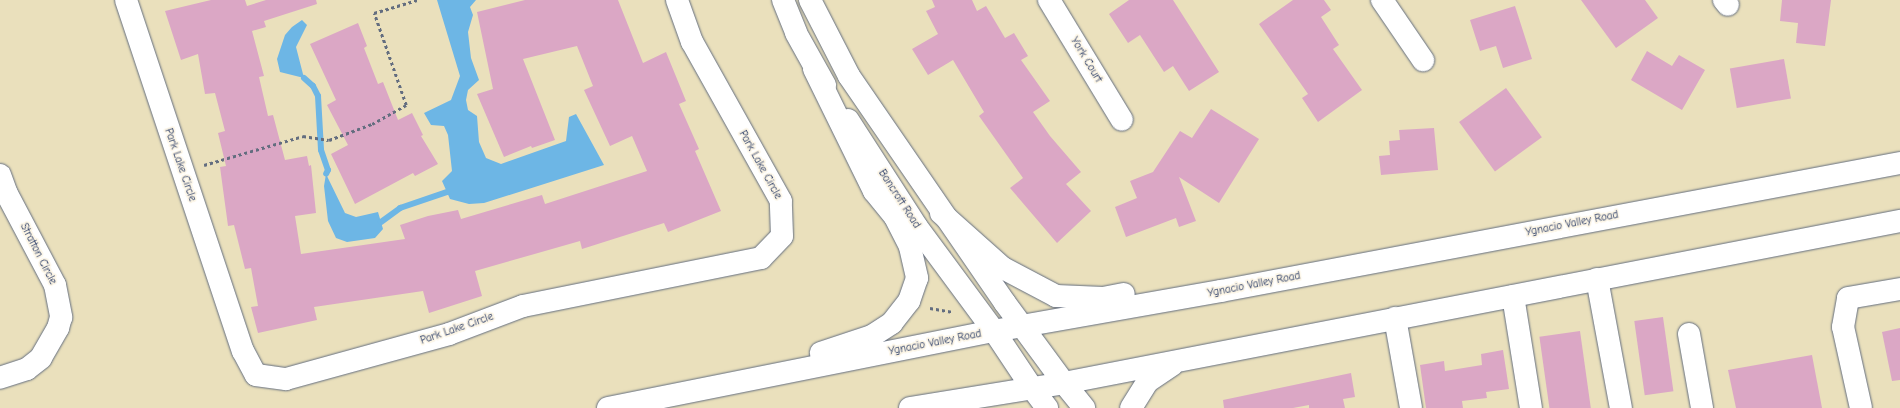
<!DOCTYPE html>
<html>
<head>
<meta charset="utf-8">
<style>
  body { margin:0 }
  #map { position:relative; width:1900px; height:408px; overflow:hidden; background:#eae0bc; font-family:"Comic Neue",sans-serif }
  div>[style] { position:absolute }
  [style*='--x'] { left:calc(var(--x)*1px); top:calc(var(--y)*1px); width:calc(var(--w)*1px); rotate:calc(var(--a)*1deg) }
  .water>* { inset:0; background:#6db6e5 }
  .stream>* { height:6px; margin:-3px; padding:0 3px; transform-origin:3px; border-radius:3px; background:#6db6e5 }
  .building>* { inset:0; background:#dba7c5; transform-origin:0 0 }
  .path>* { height:2.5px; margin-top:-1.25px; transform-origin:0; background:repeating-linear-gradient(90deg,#636d7f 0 3px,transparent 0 6px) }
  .roads { filter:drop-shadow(0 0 1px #636d7f) drop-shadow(0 0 1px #636d7f) }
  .minor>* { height:22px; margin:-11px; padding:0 11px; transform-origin:11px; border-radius:11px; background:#fff }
  .major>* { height:22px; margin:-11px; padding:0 11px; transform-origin:11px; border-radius:11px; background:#fff }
  .highway>* { height:22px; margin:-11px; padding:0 11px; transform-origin:11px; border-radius:11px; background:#fff }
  span { translate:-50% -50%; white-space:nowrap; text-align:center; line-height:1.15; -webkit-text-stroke:3.5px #fcf5e5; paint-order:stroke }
  .street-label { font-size:11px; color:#1b2f5e }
</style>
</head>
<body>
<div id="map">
  <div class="water">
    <div style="clip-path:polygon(437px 0,476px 0,470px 7px,473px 15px,468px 32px,471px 58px,479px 80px,468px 90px,466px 100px,468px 110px,477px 116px,479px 142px,486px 158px,501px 164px,566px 141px,569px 117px,576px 114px,604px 165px,484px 203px,469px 204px,450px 199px,442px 181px,452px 171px,448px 135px,444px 126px,431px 125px,424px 113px,451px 100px,460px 76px)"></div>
    <div style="clip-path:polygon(302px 20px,307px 25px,296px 47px,304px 78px,280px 72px,277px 59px,285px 35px,292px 27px)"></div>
    <div style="clip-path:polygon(326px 174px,345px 213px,356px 217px,378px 212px,383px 229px,375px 238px,347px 242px,336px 238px,328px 221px,324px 186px)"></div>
  </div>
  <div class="stream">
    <div style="--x:304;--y:78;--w:12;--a:42"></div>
    <div style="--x:313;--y:86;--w:11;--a:63"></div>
    <div style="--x:318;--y:96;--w:54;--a:86.8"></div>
    <div style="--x:321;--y:150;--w:21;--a:71"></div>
    <div style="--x:328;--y:170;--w:4;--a:117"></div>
    <div style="--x:381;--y:222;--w:24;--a:-36"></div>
    <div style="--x:400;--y:208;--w:50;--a:-18.8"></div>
  </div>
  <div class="building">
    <div style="clip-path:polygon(211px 0,245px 0,247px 6px,266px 0,316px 0,317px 4px,264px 21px,266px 27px,252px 31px,264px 76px,259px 77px,268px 116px,273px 115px,285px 160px,307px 156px,309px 166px,311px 165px,316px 213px,295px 216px,301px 254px,405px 239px,400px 225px,428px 216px,458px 210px,461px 219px,542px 195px,545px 204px,647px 171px,632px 136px,610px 146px,584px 90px,593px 86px,577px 46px,523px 59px,555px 140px,532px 148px,531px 146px,504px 157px,477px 94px,493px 89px,477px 12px,525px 0,618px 0,643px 63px,666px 52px,686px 101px,679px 104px,699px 149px,695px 151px,721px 211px,668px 232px,664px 223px,582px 249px,580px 241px,475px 271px,482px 296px,429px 313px,423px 291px,314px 307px,317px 320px,258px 333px,251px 307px,258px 306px,251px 268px,245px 269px,234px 225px,228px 226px,220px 167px,226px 166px,218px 133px,225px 131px,215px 93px,205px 94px,198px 54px,181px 60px,165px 11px)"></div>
    <div style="clip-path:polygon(932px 0,972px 0,977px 11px,986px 6px,1005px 38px,1014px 33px,1028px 56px,1021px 60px,1050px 101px,1033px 112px,1050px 136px,1081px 172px,1066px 184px,1091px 211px,1057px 243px,1010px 188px,1023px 178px,979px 116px,984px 112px,953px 60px,928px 75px,912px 49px,938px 34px,926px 11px,935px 7px)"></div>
    <div style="clip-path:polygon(1129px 0,1173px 0,1219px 72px,1189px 91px,1173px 66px,1164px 72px,1140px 35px,1128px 43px,1109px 14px)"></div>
    <div style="clip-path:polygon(1293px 0,1324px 0,1331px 10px,1321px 17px,1339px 45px,1333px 49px,1362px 90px,1318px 122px,1302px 98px,1308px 94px,1259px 24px)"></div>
    <div style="clip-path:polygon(1581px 0,1645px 0,1658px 18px,1616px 48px)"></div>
    <div style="clip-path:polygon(1782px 0,1831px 0,1825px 46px,1796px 43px,1798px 23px,1780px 21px)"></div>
    <div style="clip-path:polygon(1515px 6px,1532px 59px,1503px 68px,1496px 46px,1480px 51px,1470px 20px)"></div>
    <div style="clip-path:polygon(358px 23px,367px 46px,364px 48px,378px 84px,383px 82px,398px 120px,412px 113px,423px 135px,421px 136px,438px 164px,415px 176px,413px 173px,355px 204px,331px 154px,348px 145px,327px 105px,336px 100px,310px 44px)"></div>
    <div style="clip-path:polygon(1647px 51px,1672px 66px,1679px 55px,1705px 70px,1682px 110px,1631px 80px)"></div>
    <div style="left:1784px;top:59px;width:40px;height:55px;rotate:80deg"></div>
    <div style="left:1506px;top:88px;width:61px;height:58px;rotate:54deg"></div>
    <div style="clip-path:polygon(1211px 109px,1259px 139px,1219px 203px,1179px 177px,1196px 221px,1179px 227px,1176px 218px,1126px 237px,1115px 207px,1137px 198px,1130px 181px,1153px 172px,1180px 131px,1192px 138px)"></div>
    <div style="clip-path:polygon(1434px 128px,1438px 170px,1381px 175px,1379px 156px,1390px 155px,1389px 141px,1400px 140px,1399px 130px)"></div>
    <div style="left:1663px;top:317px;width:75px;height:29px;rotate:82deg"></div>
    <div style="clip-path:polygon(1900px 328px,1900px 380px,1892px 381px,1882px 332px)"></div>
    <div style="left:1580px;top:331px;width:78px;height:41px;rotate:82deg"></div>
    <div style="clip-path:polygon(1503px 350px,1509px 389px,1486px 392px,1487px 398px,1462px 401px,1463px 408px,1426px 408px,1420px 365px,1444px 361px,1445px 371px,1482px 365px,1481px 354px)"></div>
    <div style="clip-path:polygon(1812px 355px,1822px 408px,1736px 408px,1728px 370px)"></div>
    <div style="clip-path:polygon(1351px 373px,1355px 397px,1343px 399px,1345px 408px,1309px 408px,1309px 405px,1293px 408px,1224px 408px,1223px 400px)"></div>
  </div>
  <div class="path">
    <div style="--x:204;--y:165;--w:103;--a:-16.3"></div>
    <div style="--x:303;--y:136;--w:26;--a:9"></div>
    <div style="--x:329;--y:140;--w:46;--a:-20.4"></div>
    <div style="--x:372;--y:124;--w:39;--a:-29"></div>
    <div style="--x:406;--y:105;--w:97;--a:-109.2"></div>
    <div style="--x:374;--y:13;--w:45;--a:-16.8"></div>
    <div style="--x:930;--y:308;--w:22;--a:10"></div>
  </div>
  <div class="roads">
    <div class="minor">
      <div style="--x:126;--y:0;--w:370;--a:71.6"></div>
      <div style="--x:243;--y:351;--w:27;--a:62"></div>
      <div style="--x:256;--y:375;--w:30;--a:8"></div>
      <div style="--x:286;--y:379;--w:169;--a:-15.4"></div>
      <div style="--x:449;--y:334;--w:79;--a:-20.7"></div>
      <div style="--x:523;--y:306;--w:243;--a:-11.4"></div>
      <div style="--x:761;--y:258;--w:30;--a:-46"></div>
      <div style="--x:782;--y:236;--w:35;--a:-92"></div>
      <div style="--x:781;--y:201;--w:182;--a:-119.2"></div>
      <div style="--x:692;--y:42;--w:45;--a:-109.7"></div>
      <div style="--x:1049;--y:0;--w:140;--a:58.7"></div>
      <div style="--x:1382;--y:0;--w:73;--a:55.7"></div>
      <div style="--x:1724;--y:0;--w:6;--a:51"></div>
      <div style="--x:0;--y:175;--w:20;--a:70"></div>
      <div style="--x:7;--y:194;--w:103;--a:62.2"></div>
      <div style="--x:55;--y:285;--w:33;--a:79"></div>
      <div style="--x:61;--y:317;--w:11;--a:105"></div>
      <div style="--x:58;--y:328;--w:34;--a:120"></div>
      <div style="--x:41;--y:358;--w:18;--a:142"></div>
      <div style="--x:27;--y:369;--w:28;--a:162"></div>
      <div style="--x:1597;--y:279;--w:131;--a:79.5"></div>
      <div style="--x:1513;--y:296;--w:113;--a:80.9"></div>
      <div style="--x:1395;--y:318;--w:91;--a:79.9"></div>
      <div style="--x:1689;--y:334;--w:75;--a:80"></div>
      <div style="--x:1064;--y:383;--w:32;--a:51"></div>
      <div style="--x:1032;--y:388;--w:25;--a:53"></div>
      <div style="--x:1861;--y:408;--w:83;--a:-102.5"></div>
      <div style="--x:1843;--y:327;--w:29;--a:-80"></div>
      <div style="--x:1848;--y:298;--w:53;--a:-9.8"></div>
    </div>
    <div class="major">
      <div style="--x:783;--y:0;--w:35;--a:68"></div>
      <div style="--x:796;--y:33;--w:60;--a:60.9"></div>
      <div style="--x:810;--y:0;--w:85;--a:62.8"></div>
      <div style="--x:849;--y:76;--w:275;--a:55.5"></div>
      <div style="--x:1005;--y:303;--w:99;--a:53.6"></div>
      <div style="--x:848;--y:120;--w:127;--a:57.2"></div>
      <div style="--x:917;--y:227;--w:129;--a:53.5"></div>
      <div style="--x:994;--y:331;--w:69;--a:56.3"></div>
    </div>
    <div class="highway">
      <div style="--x:814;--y:69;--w:136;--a:63.8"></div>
      <div style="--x:874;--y:191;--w:33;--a:51"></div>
      <div style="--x:895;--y:217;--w:34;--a:63"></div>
      <div style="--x:910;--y:247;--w:32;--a:77"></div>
      <div style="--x:917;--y:278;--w:24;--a:109"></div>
      <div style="--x:909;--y:301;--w:28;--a:128"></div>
      <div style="--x:892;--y:323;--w:24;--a:147"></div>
      <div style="--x:872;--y:336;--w:54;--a:161.6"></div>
      <div style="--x:941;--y:213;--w:83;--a:41.6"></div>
      <div style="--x:1003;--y:268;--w:60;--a:27.8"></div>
      <div style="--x:1056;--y:296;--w:47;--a:2.4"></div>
      <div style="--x:1103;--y:298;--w:21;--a:-11"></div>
      <div style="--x:608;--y:408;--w:394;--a:-11.3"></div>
      <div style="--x:994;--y:331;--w:230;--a:-10"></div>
      <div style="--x:1221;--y:291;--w:691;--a:-10.68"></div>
      <div style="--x:910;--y:408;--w:156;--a:-9.2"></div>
      <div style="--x:1064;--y:383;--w:852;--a:-10.97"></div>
      <div style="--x:1131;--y:408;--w:31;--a:-58"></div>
      <div style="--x:1147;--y:382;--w:30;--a:-34"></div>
    </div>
  </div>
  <div class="street-label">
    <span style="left:1086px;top:60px;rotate:59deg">York Court</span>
    <span style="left:180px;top:165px;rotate:71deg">Park Lake Circle</span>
    <span style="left:760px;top:165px;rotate:61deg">Park Lake Circle</span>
    <span style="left:899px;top:199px;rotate:57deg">Bancroft Road</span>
    <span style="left:1572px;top:224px;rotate:-11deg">Ygnacio Valley Road</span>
    <span style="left:38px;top:254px;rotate:63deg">Stratton Circle</span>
    <span style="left:1254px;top:285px;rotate:-11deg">Ygnacio Valley Road</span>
    <span style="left:457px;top:329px;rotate:-19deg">Park Lake Circle</span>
    <span style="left:935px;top:343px;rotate:-11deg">Ygnacio Valley Road</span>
  </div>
</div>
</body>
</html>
